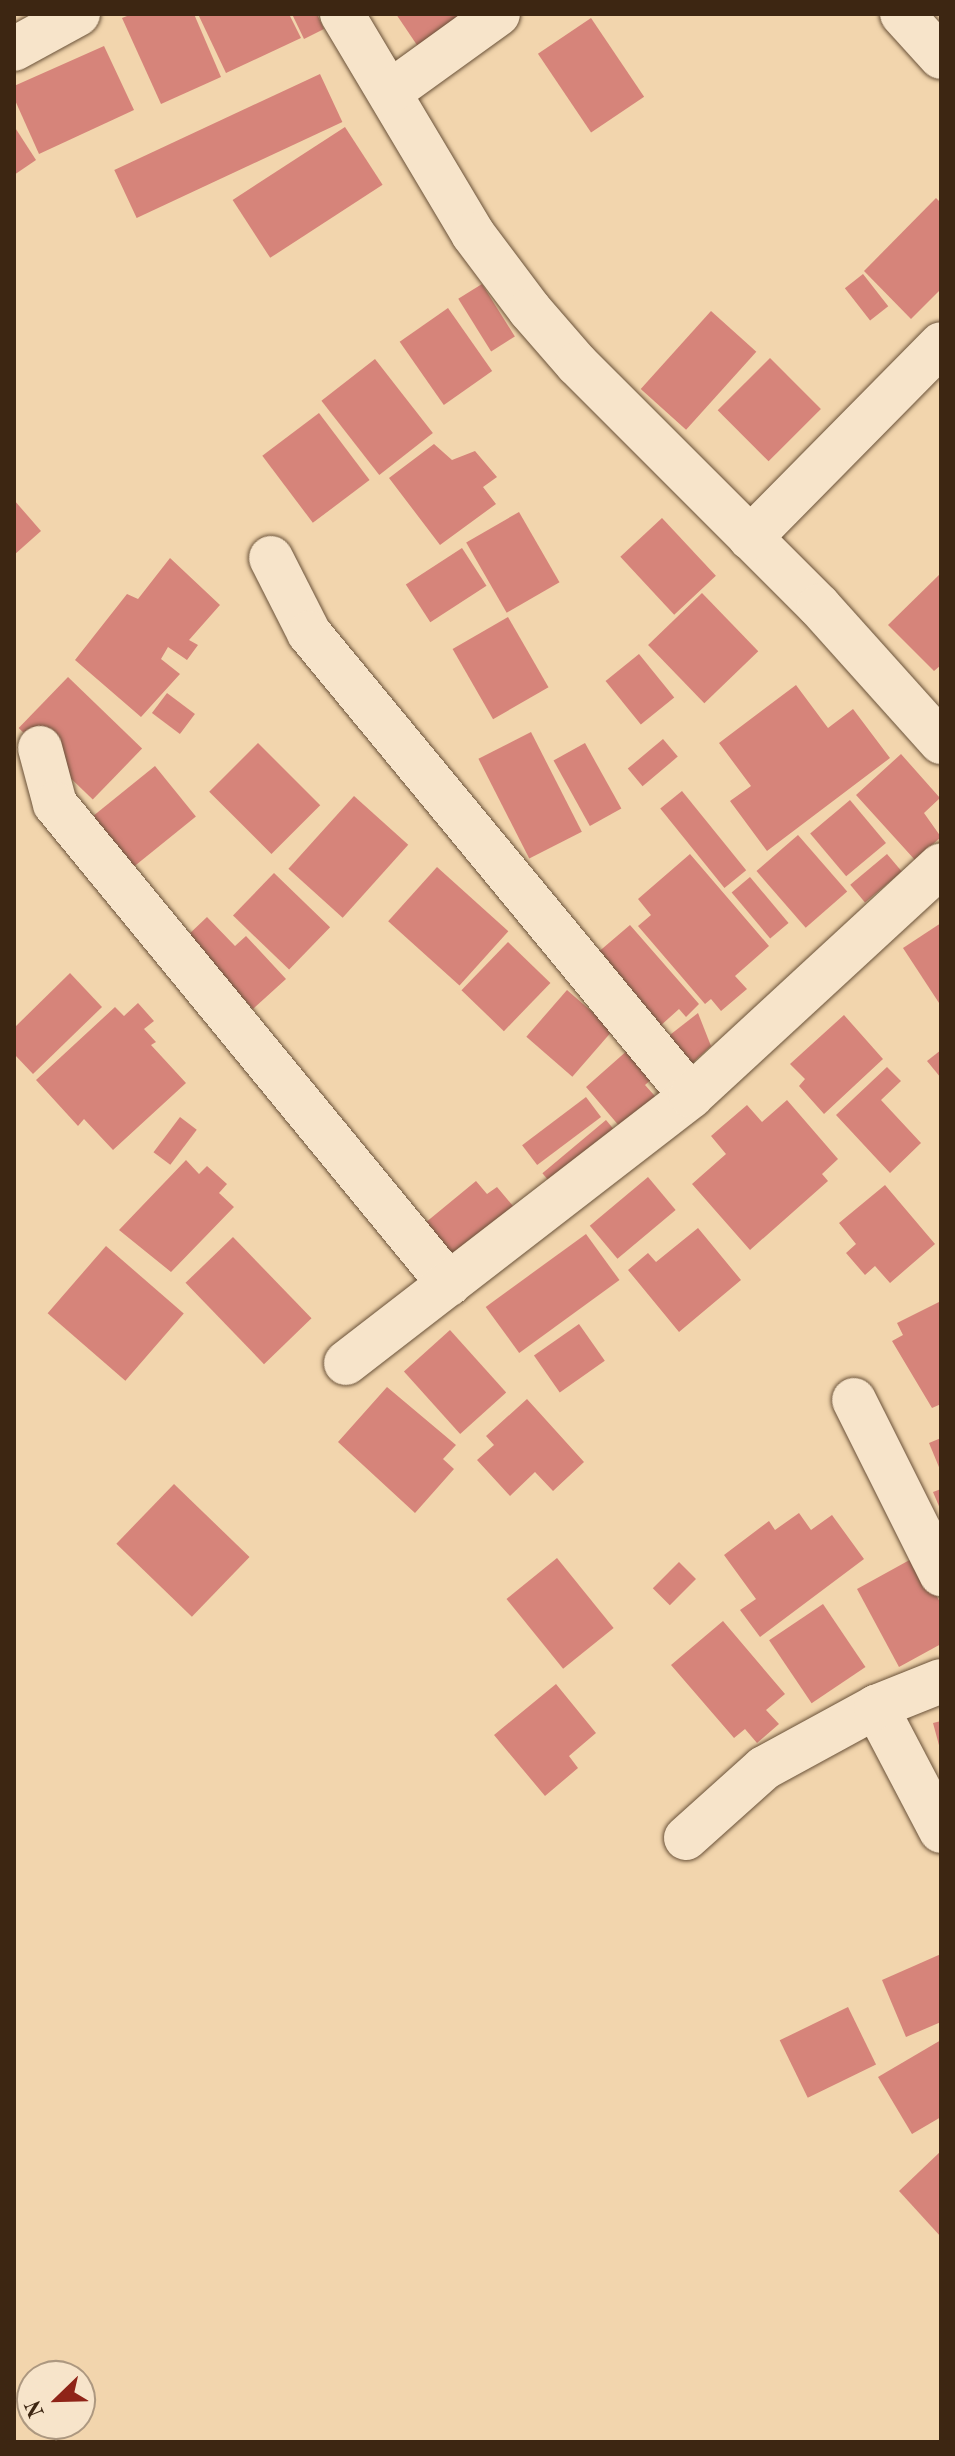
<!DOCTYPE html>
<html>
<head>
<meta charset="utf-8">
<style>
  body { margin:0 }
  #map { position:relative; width:955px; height:2456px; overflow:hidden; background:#f2d5ad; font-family:"Old Standard TT",serif }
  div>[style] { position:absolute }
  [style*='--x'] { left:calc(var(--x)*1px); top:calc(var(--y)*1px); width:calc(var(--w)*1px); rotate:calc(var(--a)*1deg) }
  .building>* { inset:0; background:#d6847a; transform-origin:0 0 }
  .roads { filter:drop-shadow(0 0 2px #6a5239) drop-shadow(0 0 2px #6a5239) }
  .minor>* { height:44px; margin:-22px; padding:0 22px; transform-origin:22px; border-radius:22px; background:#f7e4ca }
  span { translate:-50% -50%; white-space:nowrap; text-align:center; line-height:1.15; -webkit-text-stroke:6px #f7e4ca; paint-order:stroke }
  .frame { position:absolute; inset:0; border:16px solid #3d2612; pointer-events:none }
  .north { position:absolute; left:16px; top:2360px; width:80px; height:80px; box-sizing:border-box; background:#f7e4ca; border:2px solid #ad9880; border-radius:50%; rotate:247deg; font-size:22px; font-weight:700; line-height:32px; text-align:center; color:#3d2612 }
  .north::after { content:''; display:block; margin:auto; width:28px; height:36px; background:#8f2418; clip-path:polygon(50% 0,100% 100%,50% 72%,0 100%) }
</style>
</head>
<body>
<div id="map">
  <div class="building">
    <div style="clip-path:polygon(132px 14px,194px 14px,221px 77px,161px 104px,122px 18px)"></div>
    <div style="clip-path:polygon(198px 14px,289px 14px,301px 38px,226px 73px)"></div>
    <div style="clip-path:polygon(292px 14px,317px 14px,324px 29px,304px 39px)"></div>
    <div style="clip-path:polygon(396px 14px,463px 14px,419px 48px)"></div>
    <div style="left:591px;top:18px;width:95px;height:64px;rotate:56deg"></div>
    <div style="clip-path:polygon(104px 46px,134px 110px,39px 154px,14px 98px,14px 86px)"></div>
    <div style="left:320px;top:74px;width:53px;height:227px;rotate:65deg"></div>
    <div style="clip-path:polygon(14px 126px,36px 160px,14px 175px)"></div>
    <div style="left:345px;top:127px;width:69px;height:134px;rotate:57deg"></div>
    <div style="clip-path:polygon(936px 198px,941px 203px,941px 289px,911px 319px,864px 271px)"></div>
    <div style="left:863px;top:274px;width:41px;height:23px;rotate:52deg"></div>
    <div style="left:482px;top:284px;width:62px;height:28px;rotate:58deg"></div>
    <div style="left:448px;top:308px;width:77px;height:59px;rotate:55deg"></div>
    <div style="left:711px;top:311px;width:61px;height:105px;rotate:42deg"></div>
    <div style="left:770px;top:358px;width:72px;height:74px;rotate:45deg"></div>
    <div style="left:375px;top:359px;width:94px;height:68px;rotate:52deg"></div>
    <div style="left:319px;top:413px;width:84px;height:71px;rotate:53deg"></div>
    <div style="clip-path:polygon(434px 444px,452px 460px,475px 451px,497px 477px,483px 487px,496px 504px,440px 545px,389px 478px)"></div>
    <div style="clip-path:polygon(14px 500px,41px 531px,14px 555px)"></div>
    <div style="left:519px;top:512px;width:81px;height:61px;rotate:60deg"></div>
    <div style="left:662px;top:518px;width:79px;height:57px;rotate:47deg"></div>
    <div style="left:462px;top:548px;width:45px;height:67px;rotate:57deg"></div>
    <div style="clip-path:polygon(170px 558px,220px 605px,189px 640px,198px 645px,187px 660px,168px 647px,161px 659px,180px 674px,141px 717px,75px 660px,127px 594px,138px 599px)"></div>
    <div style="clip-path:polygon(941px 573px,941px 665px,934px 671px,888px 625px)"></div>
    <div style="left:702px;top:593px;width:81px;height:75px;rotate:46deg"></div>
    <div style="left:508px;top:617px;width:81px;height:64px;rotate:60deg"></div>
    <div style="left:639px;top:654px;width:56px;height:43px;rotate:51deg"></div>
    <div style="left:68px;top:677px;width:103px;height:71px;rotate:44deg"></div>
    <div style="clip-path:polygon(796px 685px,828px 728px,853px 709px,890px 758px,767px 851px,730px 801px,751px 786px,719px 743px)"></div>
    <div style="left:167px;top:693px;width:35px;height:25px;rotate:37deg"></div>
    <div style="left:531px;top:732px;width:112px;height:59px;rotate:63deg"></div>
    <div style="left:663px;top:739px;width:23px;height:46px;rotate:50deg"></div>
    <div style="left:258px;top:743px;width:88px;height:69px;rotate:45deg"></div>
    <div style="left:585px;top:743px;width:75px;height:36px;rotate:61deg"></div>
    <div style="clip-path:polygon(901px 754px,940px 798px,924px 813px,941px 837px,915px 860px,856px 795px)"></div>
    <div style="left:155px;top:766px;width:65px;height:82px;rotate:51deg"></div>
    <div style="left:682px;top:791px;width:102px;height:28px;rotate:51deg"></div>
    <div style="left:354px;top:796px;width:73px;height:98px;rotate:42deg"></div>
    <div style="left:850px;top:800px;width:56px;height:52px;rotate:50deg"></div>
    <div style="left:798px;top:835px;width:75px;height:55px;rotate:49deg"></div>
    <div style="clip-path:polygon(690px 854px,769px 946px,735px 976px,747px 989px,721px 1011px,711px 999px,705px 1004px,638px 926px,651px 915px,638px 899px)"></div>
    <div style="left:887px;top:854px;width:23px;height:48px;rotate:50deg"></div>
    <div style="left:437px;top:867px;width:96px;height:73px;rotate:42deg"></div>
    <div style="left:274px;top:873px;width:78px;height:59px;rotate:44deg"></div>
    <div style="left:750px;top:877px;width:60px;height:24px;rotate:50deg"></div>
    <div style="clip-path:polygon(207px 917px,235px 946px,246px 936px,286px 979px,253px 1009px,186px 937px)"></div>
    <div style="clip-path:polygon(941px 923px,941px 1006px,903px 948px)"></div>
    <div style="clip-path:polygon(630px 925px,699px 1004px,686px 1017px,679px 1009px,659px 1027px,596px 954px)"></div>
    <div style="left:508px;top:942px;width:59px;height:67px;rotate:44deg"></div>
    <div style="clip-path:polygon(70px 973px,102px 1007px,33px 1074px,14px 1054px,14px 1028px)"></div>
    <div style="left:567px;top:990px;width:61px;height:62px;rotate:41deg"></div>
    <div style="clip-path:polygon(138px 1003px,154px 1021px,144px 1029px,156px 1042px,151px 1045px,186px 1083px,113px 1150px,84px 1119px,78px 1126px,36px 1080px,115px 1007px,124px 1016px)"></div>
    <div style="clip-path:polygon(698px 1013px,711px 1046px,690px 1065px,666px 1038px)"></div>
    <div style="clip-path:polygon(844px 1015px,883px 1059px,824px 1114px,799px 1086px,805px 1079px,790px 1064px)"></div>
    <div style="clip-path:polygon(629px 1049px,653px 1078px,645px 1085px,662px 1104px,626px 1134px,586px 1087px)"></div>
    <div style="clip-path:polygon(941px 1050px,941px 1078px,927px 1061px)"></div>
    <div style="clip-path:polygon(887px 1067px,901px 1081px,881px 1100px,921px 1143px,890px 1173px,836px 1115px)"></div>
    <div style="left:586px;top:1097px;width:25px;height:80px;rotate:53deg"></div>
    <div style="clip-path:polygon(787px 1100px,838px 1159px,822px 1174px,828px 1181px,750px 1250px,692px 1184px,726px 1154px,711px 1136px,747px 1105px,762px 1122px)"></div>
    <div style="left:180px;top:1117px;width:21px;height:44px;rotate:37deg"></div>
    <div style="left:606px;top:1120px;width:25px;height:83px;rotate:50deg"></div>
    <div style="clip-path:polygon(186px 1160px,199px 1174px,207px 1166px,227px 1184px,219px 1193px,234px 1207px,171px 1272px,119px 1230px)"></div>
    <div style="left:648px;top:1177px;width:43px;height:76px;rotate:50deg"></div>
    <div style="clip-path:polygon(476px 1181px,487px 1194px,497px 1187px,518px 1212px,458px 1262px,425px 1223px)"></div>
    <div style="clip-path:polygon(885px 1185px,935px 1244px,890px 1283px,875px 1266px,865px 1275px,846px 1253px,856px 1244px,839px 1223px)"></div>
    <div style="clip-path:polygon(698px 1228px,741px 1280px,679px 1332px,628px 1270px,648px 1253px,656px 1262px)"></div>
    <div style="left:586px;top:1234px;width:57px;height:124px;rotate:54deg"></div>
    <div style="left:233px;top:1237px;width:113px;height:66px;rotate:46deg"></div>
    <div style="left:106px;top:1246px;width:103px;height:89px;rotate:41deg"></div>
    <div style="clip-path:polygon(941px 1301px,941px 1404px,932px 1408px,892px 1341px,903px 1335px,897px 1323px)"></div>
    <div style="left:579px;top:1324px;width:45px;height:55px;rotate:55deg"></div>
    <div style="left:450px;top:1330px;width:84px;height:62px;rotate:48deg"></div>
    <div style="clip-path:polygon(387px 1387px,456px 1445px,443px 1459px,454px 1469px,415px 1513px,338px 1442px)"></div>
    <div style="clip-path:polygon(527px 1399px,584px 1462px,553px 1491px,535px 1472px,510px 1496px,477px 1460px,494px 1445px,486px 1436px)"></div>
    <div style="clip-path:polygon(941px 1438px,941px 1472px,929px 1443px)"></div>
    <div style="left:174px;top:1484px;width:105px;height:83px;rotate:44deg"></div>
    <div style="clip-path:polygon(941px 1489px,941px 1511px,933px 1492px)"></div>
    <div style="clip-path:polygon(799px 1513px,811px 1530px,832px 1515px,864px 1559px,760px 1637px,740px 1610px,756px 1599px,724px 1555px,769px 1521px,775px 1530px)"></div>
    <div style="clip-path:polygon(915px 1557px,941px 1604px,941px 1644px,899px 1667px,857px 1589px)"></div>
    <div style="left:557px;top:1558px;width:90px;height:65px;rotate:51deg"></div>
    <div style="left:679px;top:1562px;width:24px;height:37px;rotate:45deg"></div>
    <div style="left:823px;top:1604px;width:76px;height:65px;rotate:56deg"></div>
    <div style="clip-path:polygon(723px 1621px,785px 1694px,766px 1710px,779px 1724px,757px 1743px,745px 1729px,734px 1738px,671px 1665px)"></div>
    <div style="clip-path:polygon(556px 1684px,596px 1733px,569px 1756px,578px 1768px,545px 1796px,494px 1735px)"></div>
    <div style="clip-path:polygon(941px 1721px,941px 1749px,940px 1749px,933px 1723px)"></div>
    <div style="clip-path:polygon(941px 1954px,941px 2022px,906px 2037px,882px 1980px)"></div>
    <div style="left:848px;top:2007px;width:64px;height:76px;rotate:64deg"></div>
    <div style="clip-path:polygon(941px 2040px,941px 2117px,912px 2134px,878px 2077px)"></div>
    <div style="clip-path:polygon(941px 2151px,941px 2237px,899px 2191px)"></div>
  </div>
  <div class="roads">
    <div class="minor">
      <div style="--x:342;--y:14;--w:256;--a:59.2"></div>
      <div style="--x:473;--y:234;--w:95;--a:53.1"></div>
      <div style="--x:530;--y:310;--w:72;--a:49"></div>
      <div style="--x:577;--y:364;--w:342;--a:45"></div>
      <div style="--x:819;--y:606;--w:183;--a:48.1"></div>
      <div style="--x:902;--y:14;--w:58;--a:47.8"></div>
      <div style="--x:14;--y:49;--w:73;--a:-28.7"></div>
      <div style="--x:390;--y:92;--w:133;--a:-35.8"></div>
      <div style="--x:750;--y:538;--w:272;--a:-45.4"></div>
      <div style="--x:271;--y:558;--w:84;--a:63.1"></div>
      <div style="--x:309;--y:633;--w:600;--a:50.48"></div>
      <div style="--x:40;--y:748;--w:58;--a:75"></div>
      <div style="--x:55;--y:804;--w:621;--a:50.62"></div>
      <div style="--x:346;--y:1363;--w:436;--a:-37.7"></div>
      <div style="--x:691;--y:1096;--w:340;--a:-42.7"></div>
      <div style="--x:854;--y:1400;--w:195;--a:63.4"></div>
      <div style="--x:876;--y:1707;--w:140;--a:62.3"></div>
      <div style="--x:686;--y:1838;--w:105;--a:-41.9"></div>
      <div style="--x:764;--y:1768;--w:128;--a:-28.6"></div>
      <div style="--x:876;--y:1707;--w:70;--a:-21.8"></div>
    </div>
  </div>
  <div class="frame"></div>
  <div class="north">N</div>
</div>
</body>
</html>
